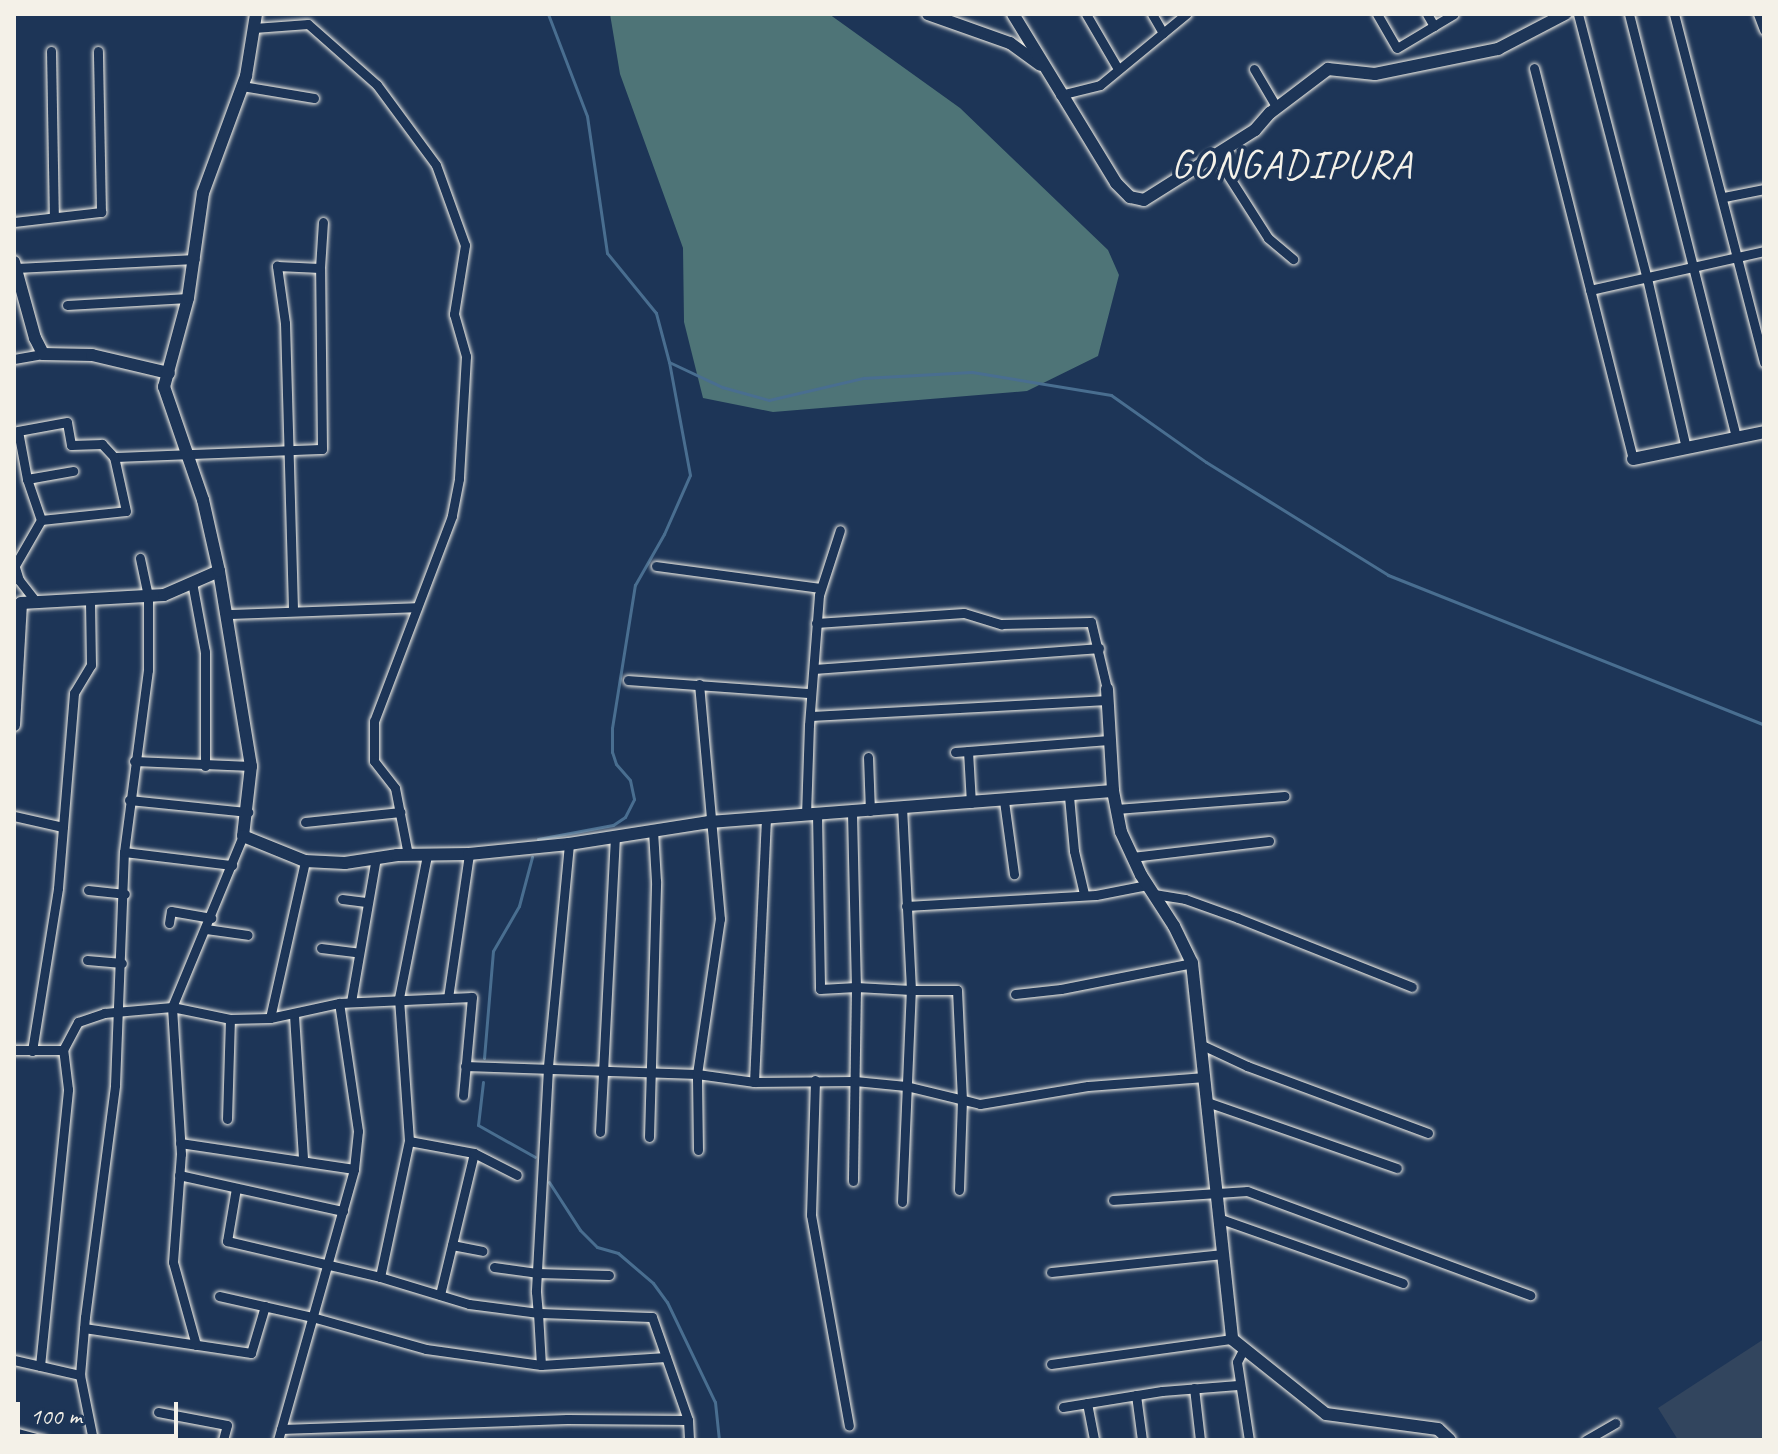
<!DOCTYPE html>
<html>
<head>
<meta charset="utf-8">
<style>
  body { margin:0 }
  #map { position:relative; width:1778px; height:1454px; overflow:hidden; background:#1d3557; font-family:Caveat,sans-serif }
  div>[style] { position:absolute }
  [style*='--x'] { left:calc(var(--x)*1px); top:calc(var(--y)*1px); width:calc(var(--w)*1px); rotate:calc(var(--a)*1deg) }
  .built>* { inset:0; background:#32455e }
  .green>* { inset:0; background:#4e7477 }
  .stream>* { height:3px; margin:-1.5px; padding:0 1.5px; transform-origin:1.5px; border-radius:1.5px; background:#496e90 }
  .roads { filter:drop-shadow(0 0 2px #f4f1e8) drop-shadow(0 0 2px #f4f1e8) }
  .minor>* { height:9px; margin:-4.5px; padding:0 4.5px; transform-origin:4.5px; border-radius:4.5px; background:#1d3557 }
  .tertiary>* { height:12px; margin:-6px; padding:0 6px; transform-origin:6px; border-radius:6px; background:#1d3557 }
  span { translate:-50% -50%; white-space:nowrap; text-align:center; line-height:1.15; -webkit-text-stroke:7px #1d3557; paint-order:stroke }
  .neighbourhood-label { font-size:40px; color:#f4f1e8; letter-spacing:2px }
  .frame { position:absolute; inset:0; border:16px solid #f4f1e8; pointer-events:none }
  .scale { position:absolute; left:16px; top:1402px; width:162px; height:36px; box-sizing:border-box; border:4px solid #f4f1e8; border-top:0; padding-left:10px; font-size:24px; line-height:28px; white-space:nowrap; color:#f4f1e8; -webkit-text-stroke:6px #1d3557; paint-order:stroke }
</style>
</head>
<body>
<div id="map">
  <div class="built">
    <div style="clip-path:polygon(1764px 1339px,1764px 1440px,1678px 1440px,1658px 1408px)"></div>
  </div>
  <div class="green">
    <div style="clip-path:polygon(610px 14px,829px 14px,960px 108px,1108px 250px,1119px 275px,1098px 356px,1027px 391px,773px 412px,703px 398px,684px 322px,683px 248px,620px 74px)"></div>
  </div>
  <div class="stream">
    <div style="--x:669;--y:362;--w:59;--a:25.3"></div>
    <div style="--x:722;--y:387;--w:49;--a:15.5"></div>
    <div style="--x:769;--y:400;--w:97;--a:-13.2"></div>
    <div style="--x:863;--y:378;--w:109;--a:-3.2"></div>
    <div style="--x:972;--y:372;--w:141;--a:9.4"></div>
    <div style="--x:1111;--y:395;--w:116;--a:35.2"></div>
    <div style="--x:1206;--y:462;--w:214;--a:31.8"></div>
    <div style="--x:1388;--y:575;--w:405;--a:21.7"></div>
    <div style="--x:538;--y:839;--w:76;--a:-10.6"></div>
    <div style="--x:613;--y:825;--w:14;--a:-34"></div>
    <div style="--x:625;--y:817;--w:20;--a:-63"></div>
    <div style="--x:634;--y:799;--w:19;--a:-102"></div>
    <div style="--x:630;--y:780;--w:21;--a:-131"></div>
    <div style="--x:616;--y:764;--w:13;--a:-108"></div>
    <div style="--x:612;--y:752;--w:24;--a:-90"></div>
    <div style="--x:612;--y:728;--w:145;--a:-80.9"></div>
    <div style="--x:635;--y:585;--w:59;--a:-60.4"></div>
    <div style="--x:664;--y:534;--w:64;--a:-66.2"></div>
    <div style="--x:690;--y:475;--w:115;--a:-100.5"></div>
    <div style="--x:669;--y:362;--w:51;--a:-104.9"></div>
    <div style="--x:656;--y:313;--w:77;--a:-129.2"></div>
    <div style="--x:607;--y:253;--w:138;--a:-98.3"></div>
    <div style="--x:587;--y:116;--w:109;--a:-110.9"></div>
    <div style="--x:484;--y:1058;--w:107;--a:-85.2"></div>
    <div style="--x:493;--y:951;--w:52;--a:-60"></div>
    <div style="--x:519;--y:906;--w:51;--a:-75.1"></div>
    <div style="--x:483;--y:1082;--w:43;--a:96.6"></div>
    <div style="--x:478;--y:1125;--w:65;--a:29.3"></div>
    <div style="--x:549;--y:1182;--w:57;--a:57.1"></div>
    <div style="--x:580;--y:1230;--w:24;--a:45"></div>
    <div style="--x:597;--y:1247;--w:22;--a:16"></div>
    <div style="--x:618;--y:1253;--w:46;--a:40.6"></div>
    <div style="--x:653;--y:1283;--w:24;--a:54"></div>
    <div style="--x:667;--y:1302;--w:111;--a:64.4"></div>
    <div style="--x:715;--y:1402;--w:38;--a:84"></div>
  </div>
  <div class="roads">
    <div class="minor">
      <div style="--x:1086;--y:14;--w:64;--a:59.8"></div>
      <div style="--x:1152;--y:14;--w:22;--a:60"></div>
      <div style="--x:1377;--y:14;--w:39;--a:60"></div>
      <div style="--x:1397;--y:48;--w:66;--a:-30.8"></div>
      <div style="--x:1427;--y:14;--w:14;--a:60"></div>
      <div style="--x:1578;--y:14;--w:273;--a:75.4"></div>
      <div style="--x:1647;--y:278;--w:174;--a:77.1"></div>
      <div style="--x:1629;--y:14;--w:437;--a:75.8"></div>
      <div style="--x:1674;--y:14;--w:360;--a:75.5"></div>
      <div style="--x:1758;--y:14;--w:17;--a:69"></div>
      <div style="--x:254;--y:28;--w:54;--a:-4.2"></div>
      <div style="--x:308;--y:24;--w:92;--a:41.5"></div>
      <div style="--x:377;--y:85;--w:99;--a:53.6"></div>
      <div style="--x:436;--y:165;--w:85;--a:70.1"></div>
      <div style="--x:465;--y:245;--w:70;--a:99.1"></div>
      <div style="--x:454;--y:314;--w:44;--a:74.1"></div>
      <div style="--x:466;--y:356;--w:123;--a:93.3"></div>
      <div style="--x:459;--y:479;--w:38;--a:101"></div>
      <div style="--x:452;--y:516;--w:219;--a:110.8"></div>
      <div style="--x:374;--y:721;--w:40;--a:90"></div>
      <div style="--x:374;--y:761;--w:34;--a:52"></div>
      <div style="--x:395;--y:788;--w:68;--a:79"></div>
      <div style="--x:51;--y:51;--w:164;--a:89"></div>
      <div style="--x:1534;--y:68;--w:403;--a:75.8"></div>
      <div style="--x:1254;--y:69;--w:45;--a:59.5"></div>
      <div style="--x:242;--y:86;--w:73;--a:9.5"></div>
      <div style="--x:1060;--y:95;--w:41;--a:-14"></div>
      <div style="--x:1100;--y:85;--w:112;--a:-39.5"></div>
      <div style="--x:1215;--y:155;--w:98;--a:57.4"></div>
      <div style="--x:1268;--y:238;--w:33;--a:40"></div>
      <div style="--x:1724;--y:197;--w:41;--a:-11.3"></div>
      <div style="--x:14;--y:222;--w:88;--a:-6.6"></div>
      <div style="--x:101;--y:212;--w:161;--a:-91.1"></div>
      <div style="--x:16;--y:268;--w:179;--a:-2.9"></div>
      <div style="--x:1590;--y:290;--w:178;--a:-12.6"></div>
      <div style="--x:67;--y:305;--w:121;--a:-3.3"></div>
      <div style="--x:14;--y:359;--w:29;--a:-10"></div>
      <div style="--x:114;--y:457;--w:208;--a:-2.2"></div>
      <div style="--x:322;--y:449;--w:181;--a:-90.6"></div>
      <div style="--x:320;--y:268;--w:46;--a:-86.3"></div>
      <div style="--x:27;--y:479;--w:43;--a:71.1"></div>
      <div style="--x:14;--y:564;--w:17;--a:73"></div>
      <div style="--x:19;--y:580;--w:28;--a:52"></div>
      <div style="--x:656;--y:566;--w:165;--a:7.6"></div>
      <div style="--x:14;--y:567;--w:54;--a:-60.1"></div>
      <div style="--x:41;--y:520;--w:85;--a:-6"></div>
      <div style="--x:126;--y:511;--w:55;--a:-102.5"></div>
      <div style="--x:114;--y:457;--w:18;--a:-133"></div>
      <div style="--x:102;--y:444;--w:31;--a:178"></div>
      <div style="--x:71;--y:445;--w:23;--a:-100"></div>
      <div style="--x:67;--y:422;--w:50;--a:169.6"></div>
      <div style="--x:18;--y:431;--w:49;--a:79.4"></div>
      <div style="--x:27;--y:479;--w:47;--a:-9.9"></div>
      <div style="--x:192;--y:582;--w:71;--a:79.5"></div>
      <div style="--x:205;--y:652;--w:114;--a:90"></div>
      <div style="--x:293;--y:609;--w:286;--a:-91.6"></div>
      <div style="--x:285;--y:323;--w:58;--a:-98"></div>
      <div style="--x:277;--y:266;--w:43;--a:2.7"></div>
      <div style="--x:228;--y:614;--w:189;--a:-2.1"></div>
      <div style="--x:816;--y:623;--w:148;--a:-3.9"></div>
      <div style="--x:964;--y:613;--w:39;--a:17"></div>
      <div style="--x:1001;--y:624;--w:90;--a:-1.3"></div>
      <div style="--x:1091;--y:622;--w:69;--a:76.6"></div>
      <div style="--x:815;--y:669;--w:285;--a:-4.2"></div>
      <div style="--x:628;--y:680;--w:183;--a:4.1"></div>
      <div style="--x:811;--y:716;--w:297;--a:-3.1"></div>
      <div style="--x:968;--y:751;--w:52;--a:86.7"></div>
      <div style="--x:955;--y:752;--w:154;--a:-4.5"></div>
      <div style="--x:868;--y:757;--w:54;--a:87.9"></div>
      <div style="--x:134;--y:761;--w:117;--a:2.4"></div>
      <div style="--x:1069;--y:796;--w:55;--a:84.8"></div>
      <div style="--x:1074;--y:851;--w:44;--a:76.9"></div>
      <div style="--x:129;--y:800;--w:120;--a:5.8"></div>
      <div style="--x:1004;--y:801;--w:74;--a:82.2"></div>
      <div style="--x:1116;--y:809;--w:169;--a:-4.4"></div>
      <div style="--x:852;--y:813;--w:174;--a:88.7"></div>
      <div style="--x:856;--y:987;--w:55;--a:3.1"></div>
      <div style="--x:911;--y:990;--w:182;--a:-92.8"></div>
      <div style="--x:817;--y:814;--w:175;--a:89"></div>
      <div style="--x:820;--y:989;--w:36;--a:-3"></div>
      <div style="--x:856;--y:987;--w:194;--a:90.9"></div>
      <div style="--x:806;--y:815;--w:90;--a:-88.1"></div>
      <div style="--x:809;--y:725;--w:130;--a:-85.6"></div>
      <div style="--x:819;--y:595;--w:68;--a:-72.1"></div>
      <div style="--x:14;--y:816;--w:50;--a:12.7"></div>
      <div style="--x:305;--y:822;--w:96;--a:-6"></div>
      <div style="--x:569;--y:844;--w:225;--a:95.4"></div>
      <div style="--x:548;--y:1068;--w:224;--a:93.1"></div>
      <div style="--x:536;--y:1292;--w:21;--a:85"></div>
      <div style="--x:538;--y:1313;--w:114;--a:2"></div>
      <div style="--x:652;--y:1317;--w:109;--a:70.7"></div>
      <div style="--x:688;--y:1420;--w:20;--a:87"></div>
      <div style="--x:124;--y:852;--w:109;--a:6.9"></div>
      <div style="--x:1132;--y:857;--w:138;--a:-6.7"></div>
      <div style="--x:88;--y:890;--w:37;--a:6"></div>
      <div style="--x:1154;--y:894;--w:31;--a:9"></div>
      <div style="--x:1185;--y:899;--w:56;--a:19.7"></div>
      <div style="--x:1238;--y:918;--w:187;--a:21.6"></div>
      <div style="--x:342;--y:899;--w:26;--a:7"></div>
      <div style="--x:906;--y:906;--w:190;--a:-3.3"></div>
      <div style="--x:1096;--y:895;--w:52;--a:-11.1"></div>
      <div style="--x:169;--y:923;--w:12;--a:-81"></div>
      <div style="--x:171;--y:911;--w:41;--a:9.9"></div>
      <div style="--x:206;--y:929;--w:42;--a:8.1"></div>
      <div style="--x:321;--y:948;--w:38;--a:7"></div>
      <div style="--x:87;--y:960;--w:35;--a:5"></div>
      <div style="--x:1015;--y:994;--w:46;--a:-6.2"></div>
      <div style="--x:1061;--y:989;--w:134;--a:-11.2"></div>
      <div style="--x:448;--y:998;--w:146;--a:-81.7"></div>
      <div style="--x:351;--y:1002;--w:146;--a:-80.2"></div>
      <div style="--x:294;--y:1015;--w:144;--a:86.4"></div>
      <div style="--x:270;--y:1018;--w:161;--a:-77.4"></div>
      <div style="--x:1202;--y:1045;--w:50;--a:25"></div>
      <div style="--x:1247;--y:1066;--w:193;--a:20.3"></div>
      <div style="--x:14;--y:1050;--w:49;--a:0"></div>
      <div style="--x:63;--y:1050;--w:32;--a:-62"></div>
      <div style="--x:78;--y:1022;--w:28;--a:-19"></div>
      <div style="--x:104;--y:1013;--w:68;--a:-5"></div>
      <div style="--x:172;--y:1007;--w:185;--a:-67.5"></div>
      <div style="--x:32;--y:1051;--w:165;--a:-80.9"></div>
      <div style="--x:58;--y:888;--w:196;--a:-85.3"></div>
      <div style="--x:74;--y:693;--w:33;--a:-59"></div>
      <div style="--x:91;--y:665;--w:66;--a:-90.9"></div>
      <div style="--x:465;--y:1066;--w:232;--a:2"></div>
      <div style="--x:697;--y:1074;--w:58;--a:8"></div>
      <div style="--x:754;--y:1082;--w:101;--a:-0.6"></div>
      <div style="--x:855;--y:1081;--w:51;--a:5.6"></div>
      <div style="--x:906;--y:1086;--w:76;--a:13.7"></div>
      <div style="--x:980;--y:1104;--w:109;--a:-9.5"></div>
      <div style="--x:1088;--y:1086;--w:117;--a:-4.4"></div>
      <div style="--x:815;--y:1080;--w:135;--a:91.7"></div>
      <div style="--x:811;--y:1215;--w:214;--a:79.8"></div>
      <div style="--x:754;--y:1082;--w:264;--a:-87.4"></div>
      <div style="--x:1207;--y:1102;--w:201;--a:19.2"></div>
      <div style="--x:227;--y:1119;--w:100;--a:-88.3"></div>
      <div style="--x:600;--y:1132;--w:295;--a:-87.1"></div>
      <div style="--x:649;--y:1137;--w:256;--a:-88.4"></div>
      <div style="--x:656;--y:881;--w:51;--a:-93.4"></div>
      <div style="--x:409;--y:1141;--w:66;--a:10.5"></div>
      <div style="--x:474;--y:1153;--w:146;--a:103.5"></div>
      <div style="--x:180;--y:1143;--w:176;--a:8.5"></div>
      <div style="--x:698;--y:1150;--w:76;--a:-90.8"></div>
      <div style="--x:697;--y:1074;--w:157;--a:-81.6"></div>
      <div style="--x:720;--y:919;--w:236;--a:-95.1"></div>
      <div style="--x:474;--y:1153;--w:48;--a:27.1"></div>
      <div style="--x:179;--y:1175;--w:168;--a:12.4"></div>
      <div style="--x:236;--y:1188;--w:54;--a:99.6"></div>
      <div style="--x:227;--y:1241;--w:157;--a:13.2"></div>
      <div style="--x:380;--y:1277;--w:93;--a:16.9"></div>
      <div style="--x:469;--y:1304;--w:70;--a:7.4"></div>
      <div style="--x:538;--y:1313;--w:52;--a:86.7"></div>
      <div style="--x:1113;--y:1200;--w:134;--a:-3.8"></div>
      <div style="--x:1247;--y:1191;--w:302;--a:20.2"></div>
      <div style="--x:902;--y:1202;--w:212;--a:-87.6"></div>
      <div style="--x:911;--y:990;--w:46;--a:0"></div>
      <div style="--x:957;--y:990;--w:109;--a:87.4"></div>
      <div style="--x:962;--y:1099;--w:91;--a:91.9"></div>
      <div style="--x:1218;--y:1218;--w:196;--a:19.4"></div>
      <div style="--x:452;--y:1245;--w:31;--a:11"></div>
      <div style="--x:494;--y:1267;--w:43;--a:7.9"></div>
      <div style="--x:537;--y:1273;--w:72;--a:1.6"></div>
      <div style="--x:1051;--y:1272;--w:173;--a:-6"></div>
      <div style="--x:380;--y:1277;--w:139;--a:-78"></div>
      <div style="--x:409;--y:1141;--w:143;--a:-94"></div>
      <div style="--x:399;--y:998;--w:146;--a:-78.9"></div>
      <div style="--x:219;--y:1296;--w:95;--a:12.7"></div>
      <div style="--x:312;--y:1317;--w:118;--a:15.7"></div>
      <div style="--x:426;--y:1349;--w:116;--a:7.9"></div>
      <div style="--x:541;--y:1365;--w:125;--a:-3.7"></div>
      <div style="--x:84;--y:1328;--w:169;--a:8.5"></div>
      <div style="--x:251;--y:1353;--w:49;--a:-73.4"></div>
      <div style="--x:196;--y:1345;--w:86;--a:-105.5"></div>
      <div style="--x:173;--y:1262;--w:108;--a:-85.8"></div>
      <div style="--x:181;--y:1154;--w:147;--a:-93.5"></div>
      <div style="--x:172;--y:1007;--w:59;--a:11.7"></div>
      <div style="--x:230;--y:1019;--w:40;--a:-1.4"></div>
      <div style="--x:270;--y:1018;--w:71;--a:-12.3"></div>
      <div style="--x:339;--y:1003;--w:133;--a:-2.6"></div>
      <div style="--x:472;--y:997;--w:99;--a:95.2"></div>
      <div style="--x:1243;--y:1350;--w:13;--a:117"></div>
      <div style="--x:1237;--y:1362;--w:79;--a:81.3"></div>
      <div style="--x:14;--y:1360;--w:68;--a:12.8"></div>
      <div style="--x:1051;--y:1364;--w:183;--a:-7.9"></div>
      <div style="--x:40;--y:1366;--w:278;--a:-84.2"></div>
      <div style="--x:68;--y:1089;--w:39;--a:-97"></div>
      <div style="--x:1194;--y:1388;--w:52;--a:83.4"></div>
      <div style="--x:1136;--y:1395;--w:45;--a:82.4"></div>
      <div style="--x:1087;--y:1403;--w:38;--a:79"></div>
      <div style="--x:1063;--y:1407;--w:100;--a:-9.2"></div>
      <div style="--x:1162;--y:1391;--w:76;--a:-4.5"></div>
      <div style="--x:158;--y:1412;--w:70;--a:10.7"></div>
      <div style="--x:227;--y:1425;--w:16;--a:105"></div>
      <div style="--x:281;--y:1429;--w:286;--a:-2"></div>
      <div style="--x:567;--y:1419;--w:121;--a:0.5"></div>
      <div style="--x:14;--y:1432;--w:30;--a:15"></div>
      <div style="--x:93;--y:1440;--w:66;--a:-101.3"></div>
      <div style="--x:80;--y:1375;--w:58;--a:-85.1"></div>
      <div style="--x:85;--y:1317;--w:234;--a:-82.6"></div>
      <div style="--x:115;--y:1085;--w:233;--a:-87.8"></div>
      <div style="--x:124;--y:852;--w:184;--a:-82.5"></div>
      <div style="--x:148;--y:670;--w:74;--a:-90"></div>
      <div style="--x:148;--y:596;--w:39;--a:-102"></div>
      <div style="--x:278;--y:1440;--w:281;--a:-74.3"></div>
      <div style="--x:354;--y:1169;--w:38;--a:-84"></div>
      <div style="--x:358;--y:1131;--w:129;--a:-98.4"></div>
      <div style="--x:1586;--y:1440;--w:34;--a:-30"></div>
    </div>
    <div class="tertiary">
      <div style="--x:928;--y:14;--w:87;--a:19.5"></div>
      <div style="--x:1010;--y:43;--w:37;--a:36"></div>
      <div style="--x:1013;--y:14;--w:198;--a:58.6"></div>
      <div style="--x:1116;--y:183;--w:20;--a:45"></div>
      <div style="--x:1130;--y:197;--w:14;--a:12"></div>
      <div style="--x:1144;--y:200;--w:131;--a:-32.2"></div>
      <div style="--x:1255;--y:130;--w:23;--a:-49"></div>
      <div style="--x:1270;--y:113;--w:73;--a:-37.2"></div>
      <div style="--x:1328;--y:69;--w:47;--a:6.1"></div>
      <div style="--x:1375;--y:74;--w:126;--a:-11.5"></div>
      <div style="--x:1498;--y:49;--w:76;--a:-27.6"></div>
      <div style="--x:14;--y:262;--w:79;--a:74.6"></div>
      <div style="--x:35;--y:338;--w:18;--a:63"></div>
      <div style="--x:43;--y:354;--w:49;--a:1.2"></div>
      <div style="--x:92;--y:355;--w:79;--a:13.2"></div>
      <div style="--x:1633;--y:459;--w:134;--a:-11.6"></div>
      <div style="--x:219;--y:571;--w:198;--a:80.7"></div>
      <div style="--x:251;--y:766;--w:70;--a:96.5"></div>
      <div style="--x:243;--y:836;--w:67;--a:22"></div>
      <div style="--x:305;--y:861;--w:40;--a:2.9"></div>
      <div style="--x:345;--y:863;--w:53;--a:-8.7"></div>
      <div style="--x:397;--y:855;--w:72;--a:-0.8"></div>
      <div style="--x:469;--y:854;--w:100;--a:-5.7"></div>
      <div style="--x:569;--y:844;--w:142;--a:-8.9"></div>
      <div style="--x:709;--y:822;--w:405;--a:-4.4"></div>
      <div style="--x:1107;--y:689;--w:102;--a:86.6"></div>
      <div style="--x:1113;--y:791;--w:42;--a:79"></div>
      <div style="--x:1121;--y:832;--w:47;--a:65.1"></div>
      <div style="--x:1141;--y:875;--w:61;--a:57.1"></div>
      <div style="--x:1174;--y:926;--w:41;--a:64.1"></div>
      <div style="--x:1192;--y:963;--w:378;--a:83.9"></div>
      <div style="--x:1232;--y:1339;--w:120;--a:38.6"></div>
      <div style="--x:1326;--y:1414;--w:113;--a:7.6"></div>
      <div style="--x:1438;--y:1429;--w:16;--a:43"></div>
      <div style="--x:14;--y:725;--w:122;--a:-86.7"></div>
      <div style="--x:21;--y:603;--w:143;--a:-3.2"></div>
      <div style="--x:164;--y:595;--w:60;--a:-23.6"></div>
      <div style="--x:219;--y:571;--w:73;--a:-102.7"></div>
      <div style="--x:203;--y:500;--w:120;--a:-109"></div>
      <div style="--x:164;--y:387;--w:92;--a:-74.9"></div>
      <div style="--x:188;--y:298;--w:106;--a:-81.9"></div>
      <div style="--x:203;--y:193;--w:125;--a:-69.8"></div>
      <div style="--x:246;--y:76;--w:63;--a:-80.8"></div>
    </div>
  </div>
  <div class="neighbourhood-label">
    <span style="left:1292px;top:164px">GONGADIPURA</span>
  </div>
  <div class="frame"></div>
  <div class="scale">100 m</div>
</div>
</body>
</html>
